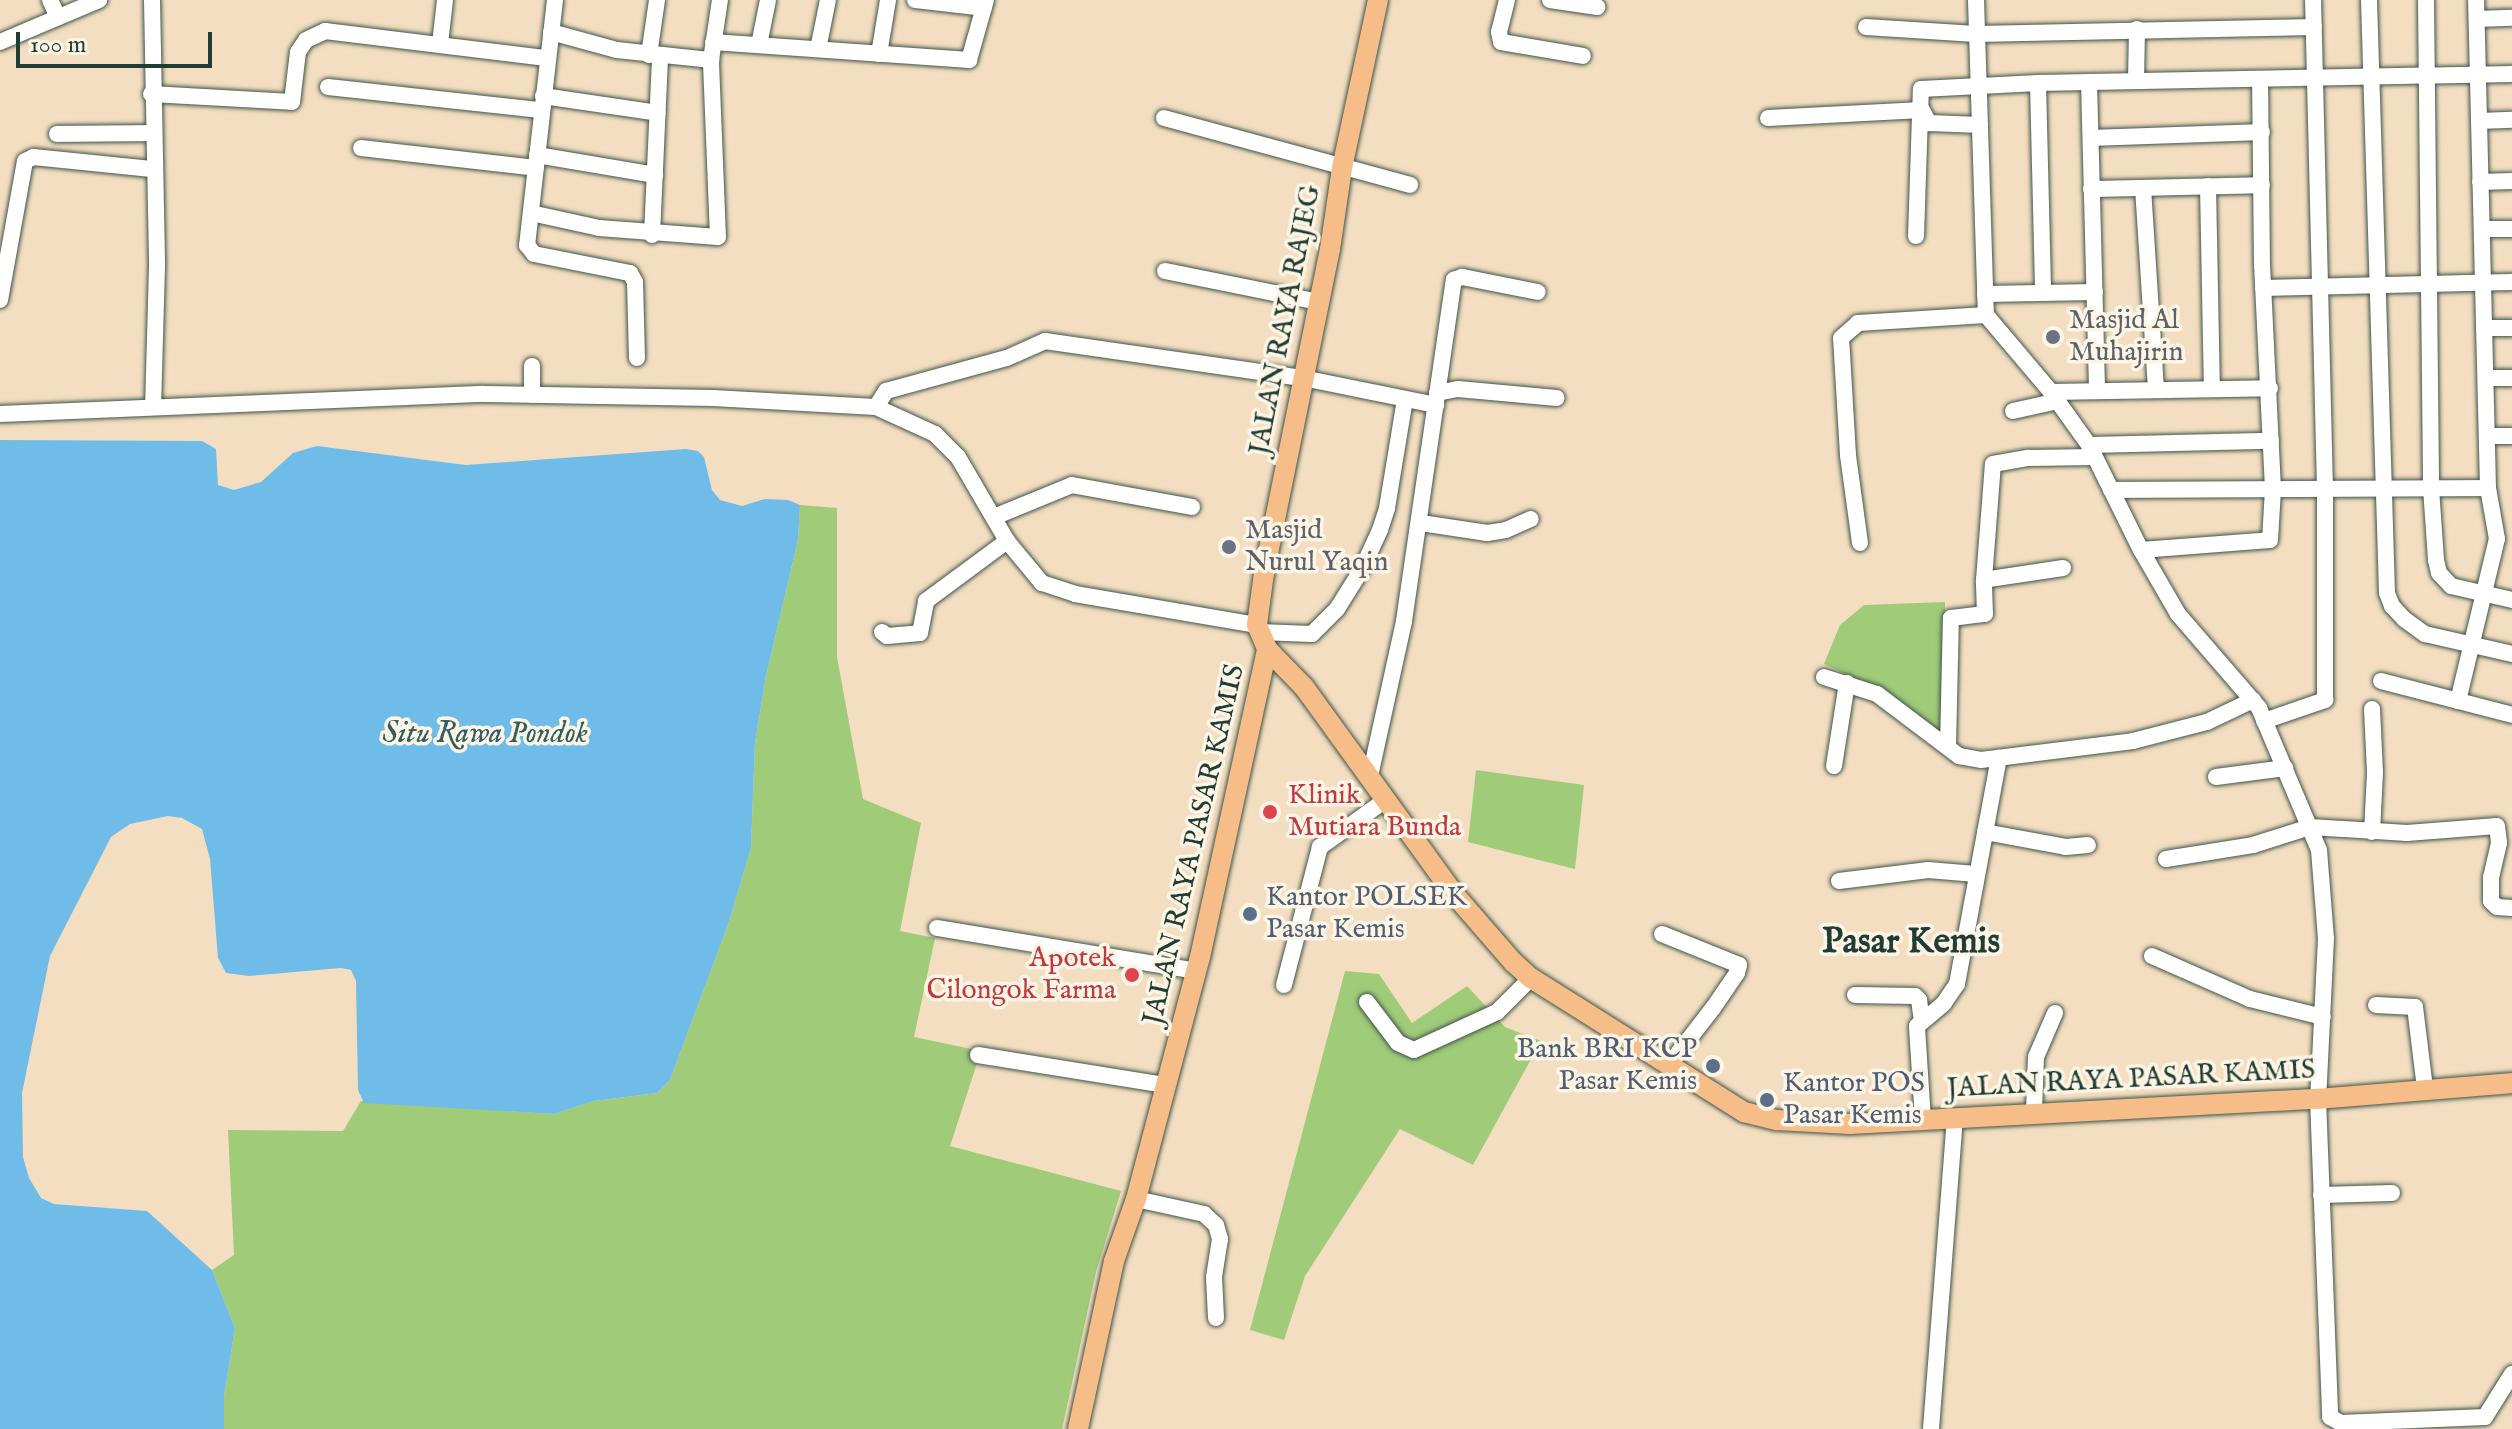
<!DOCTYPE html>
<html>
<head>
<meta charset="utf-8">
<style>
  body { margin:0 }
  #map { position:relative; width:2512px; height:1429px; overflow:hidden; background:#f4dec1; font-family:"IM FELL English",serif }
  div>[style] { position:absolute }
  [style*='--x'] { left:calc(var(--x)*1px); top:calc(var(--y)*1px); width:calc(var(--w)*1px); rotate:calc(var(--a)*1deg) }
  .green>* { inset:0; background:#a0cb78 }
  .water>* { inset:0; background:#70bce9 }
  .roads { filter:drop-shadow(0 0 2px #3f5549) drop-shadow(0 0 2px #3f5549) }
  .minor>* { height:16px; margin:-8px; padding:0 8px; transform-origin:8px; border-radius:8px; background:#fff }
  .major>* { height:20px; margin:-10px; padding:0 10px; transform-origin:10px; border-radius:10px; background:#f7bd88 }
  .dots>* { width:22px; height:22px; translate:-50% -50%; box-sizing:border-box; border:4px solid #fcf5e5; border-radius:50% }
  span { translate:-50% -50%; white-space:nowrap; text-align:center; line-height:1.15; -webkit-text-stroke:7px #fcf5e5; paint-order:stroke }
  .street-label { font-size:28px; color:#1f3d34 }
  .worship-label { font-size:28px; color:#5b616d }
  .left { translate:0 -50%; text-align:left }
  .health-label { font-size:28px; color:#be3a42 }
  .right { translate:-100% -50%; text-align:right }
  .service-label { font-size:28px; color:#4e5e75 }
  .water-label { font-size:30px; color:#335d61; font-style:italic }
  .district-label { font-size:36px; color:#1f3d34; font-weight:700 }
  .scale { position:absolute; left:16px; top:32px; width:196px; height:36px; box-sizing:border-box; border:4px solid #1f3d34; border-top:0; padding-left:10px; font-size:24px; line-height:28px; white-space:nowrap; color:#1f3d34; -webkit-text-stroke:6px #fcf5e5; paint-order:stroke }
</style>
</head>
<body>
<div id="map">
  <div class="green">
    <div style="clip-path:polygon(800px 505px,837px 508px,837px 657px,863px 799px,921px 823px,900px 931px,935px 938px,914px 1037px,981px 1051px,950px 1146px,1121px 1191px,1096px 1272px,1062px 1429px,224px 1429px,224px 1396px,235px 1328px,212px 1270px,234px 1255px,228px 1130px,343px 1131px,361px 1101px,554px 1114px,594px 1101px,657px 1093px,670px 1080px,729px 922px,751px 848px,755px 743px,766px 676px,798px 540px)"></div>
    <div style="clip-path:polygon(1945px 602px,1946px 741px,1891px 695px,1824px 664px,1840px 625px,1864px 605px)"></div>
    <div style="clip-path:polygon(1476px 770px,1584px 785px,1575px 869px,1468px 842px)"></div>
    <div style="clip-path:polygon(1345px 971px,1379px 974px,1412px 1023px,1467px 986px,1505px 1027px,1541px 1041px,1473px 1165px,1400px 1129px,1305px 1276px,1284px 1340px,1250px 1330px)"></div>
  </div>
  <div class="water">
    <div style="clip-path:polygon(0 440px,202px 441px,216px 449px,218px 485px,234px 490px,261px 482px,293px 453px,317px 446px,466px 465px,686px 449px,698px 451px,704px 457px,712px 490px,720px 500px,742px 506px,765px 499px,788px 500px,800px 505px,798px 540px,766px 676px,755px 743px,751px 848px,729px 922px,670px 1080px,657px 1093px,594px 1101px,554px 1114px,364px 1103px,358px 1090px,356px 981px,351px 970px,341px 968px,249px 976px,226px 973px,218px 958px,210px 859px,202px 829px,182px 818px,168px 816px,130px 824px,111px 837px,50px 956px,22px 1093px,23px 1157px,29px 1178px,41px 1198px,54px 1204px,147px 1211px,212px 1270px,235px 1328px,224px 1396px,224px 1429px,0 1429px)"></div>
  </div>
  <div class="roads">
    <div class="minor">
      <div style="--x:50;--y:0;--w:19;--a:65"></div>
      <div style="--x:152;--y:0;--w:266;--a:88.9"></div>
      <div style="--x:157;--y:266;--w:139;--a:91.6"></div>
      <div style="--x:555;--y:0;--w:247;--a:96.5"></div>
      <div style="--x:527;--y:245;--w:11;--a:52"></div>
      <div style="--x:534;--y:254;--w:98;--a:11.2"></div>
      <div style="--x:630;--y:273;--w:10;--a:61"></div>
      <div style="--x:635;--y:282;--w:76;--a:88.5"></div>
      <div style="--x:915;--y:0;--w:69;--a:6.6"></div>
      <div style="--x:1507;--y:0;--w:33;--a:104"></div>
      <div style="--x:1499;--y:32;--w:10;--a:79"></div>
      <div style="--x:1501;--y:42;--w:83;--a:9.7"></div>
      <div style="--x:1550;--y:0;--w:48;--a:8.5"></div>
      <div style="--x:1976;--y:0;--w:315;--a:88.2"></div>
      <div style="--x:1986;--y:315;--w:101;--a:49.8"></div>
      <div style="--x:2051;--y:392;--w:65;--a:54.4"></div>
      <div style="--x:2089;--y:445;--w:117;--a:63.7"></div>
      <div style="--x:2141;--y:550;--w:74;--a:60"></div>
      <div style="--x:2178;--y:614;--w:124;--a:49.2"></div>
      <div style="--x:2259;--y:708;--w:154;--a:67.1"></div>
      <div style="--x:2319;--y:850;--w:88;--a:85.5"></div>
      <div style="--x:2326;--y:938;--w:161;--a:92.8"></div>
      <div style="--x:2318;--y:1099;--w:318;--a:87.8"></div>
      <div style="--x:2330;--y:1417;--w:13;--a:29"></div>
      <div style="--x:2341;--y:1423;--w:144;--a:-2.4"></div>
      <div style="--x:2485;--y:1417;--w:51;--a:-57.9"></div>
      <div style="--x:2369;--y:0;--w:593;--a:88.26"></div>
      <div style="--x:2387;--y:593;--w:14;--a:69"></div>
      <div style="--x:2392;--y:606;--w:18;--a:47"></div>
      <div style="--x:2404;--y:619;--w:26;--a:36"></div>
      <div style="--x:2425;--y:634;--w:89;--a:12.9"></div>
      <div style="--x:2426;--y:0;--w:488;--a:89.4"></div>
      <div style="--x:2431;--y:488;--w:72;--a:86"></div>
      <div style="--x:2436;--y:560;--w:13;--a:77"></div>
      <div style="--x:2439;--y:573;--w:18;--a:47"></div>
      <div style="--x:2451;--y:586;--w:63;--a:12.9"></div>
      <div style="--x:2477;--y:19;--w:35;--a:-2"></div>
      <div style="--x:1866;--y:27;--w:110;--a:3.6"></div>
      <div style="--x:1976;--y:34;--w:338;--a:-1.2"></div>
      <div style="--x:551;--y:32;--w:68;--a:15.3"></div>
      <div style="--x:617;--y:50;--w:95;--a:6.1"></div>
      <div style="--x:0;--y:42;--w:108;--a:-23"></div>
      <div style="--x:713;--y:42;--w:257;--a:4"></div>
      <div style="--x:969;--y:60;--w:62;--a:-74.2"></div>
      <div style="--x:440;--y:44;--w:44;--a:-83.5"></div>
      <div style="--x:759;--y:45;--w:46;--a:-78.7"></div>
      <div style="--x:818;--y:49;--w:50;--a:-78.5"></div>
      <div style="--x:879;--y:54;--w:55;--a:-80.5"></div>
      <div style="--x:649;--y:55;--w:56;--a:-81.7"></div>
      <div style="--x:2136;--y:81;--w:52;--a:-88.9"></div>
      <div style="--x:2089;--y:82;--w:308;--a:88.5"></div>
      <div style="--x:2038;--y:83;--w:209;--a:88.6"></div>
      <div style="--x:328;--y:87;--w:214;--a:6.2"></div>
      <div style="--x:151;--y:94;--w:141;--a:3.2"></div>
      <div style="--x:292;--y:102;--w:50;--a:-83.2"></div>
      <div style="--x:298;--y:52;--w:14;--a:-56"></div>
      <div style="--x:306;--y:40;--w:21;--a:-25"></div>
      <div style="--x:325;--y:31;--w:223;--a:7"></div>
      <div style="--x:543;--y:96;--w:116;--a:8.4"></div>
      <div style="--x:1164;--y:118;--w:255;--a:15.2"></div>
      <div style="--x:1768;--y:118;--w:154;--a:-3"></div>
      <div style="--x:1922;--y:110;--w:15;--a:62"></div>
      <div style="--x:1929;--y:123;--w:51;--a:2.2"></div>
      <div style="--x:2479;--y:121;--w:33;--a:-2"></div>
      <div style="--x:57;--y:134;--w:96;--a:-0.6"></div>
      <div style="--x:2091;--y:138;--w:171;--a:-2"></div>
      <div style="--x:361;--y:148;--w:176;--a:6.5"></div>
      <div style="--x:537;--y:155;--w:120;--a:9.6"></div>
      <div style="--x:2480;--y:182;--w:32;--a:-2"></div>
      <div style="--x:2208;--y:186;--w:201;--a:88.9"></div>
      <div style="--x:2143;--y:188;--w:201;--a:86.3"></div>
      <div style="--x:2091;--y:189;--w:171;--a:-1.3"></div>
      <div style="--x:531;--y:213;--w:70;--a:12.4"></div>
      <div style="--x:599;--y:228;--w:119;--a:4.3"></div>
      <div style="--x:718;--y:237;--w:177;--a:-92.3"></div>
      <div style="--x:711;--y:60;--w:61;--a:-81.5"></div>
      <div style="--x:2482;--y:229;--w:30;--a:0"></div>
      <div style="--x:652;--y:235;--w:179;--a:-87.4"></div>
      <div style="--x:1916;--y:236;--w:147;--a:-88.1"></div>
      <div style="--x:1921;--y:89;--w:117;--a:-2.9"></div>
      <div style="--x:2038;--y:83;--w:474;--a:-1.1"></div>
      <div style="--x:1165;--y:271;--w:157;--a:11.4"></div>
      <div style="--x:2263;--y:288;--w:249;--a:-1.4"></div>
      <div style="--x:1985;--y:294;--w:110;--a:-1"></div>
      <div style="--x:0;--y:300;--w:141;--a:-79.8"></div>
      <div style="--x:25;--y:161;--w:10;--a:-24"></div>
      <div style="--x:34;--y:157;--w:120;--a:5.8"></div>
      <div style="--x:2484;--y:328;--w:28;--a:0"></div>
      <div style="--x:2486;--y:378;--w:26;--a:0"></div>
      <div style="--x:2051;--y:392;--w:219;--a:-1"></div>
      <div style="--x:1437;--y:393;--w:21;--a:-11"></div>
      <div style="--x:1458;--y:389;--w:99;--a:5.2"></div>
      <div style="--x:532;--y:395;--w:29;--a:-90"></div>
      <div style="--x:876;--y:407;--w:19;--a:-58"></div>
      <div style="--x:886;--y:391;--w:125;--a:-15.3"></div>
      <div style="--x:1007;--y:358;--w:42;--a:-24.1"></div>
      <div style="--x:1045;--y:341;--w:261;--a:8.2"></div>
      <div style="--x:1303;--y:378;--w:136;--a:11.5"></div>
      <div style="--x:2013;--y:411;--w:46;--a:-12.5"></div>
      <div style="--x:0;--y:414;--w:484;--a:-2.4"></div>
      <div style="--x:484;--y:394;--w:229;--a:1"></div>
      <div style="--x:713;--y:398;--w:163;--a:3.2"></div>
      <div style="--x:876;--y:407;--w:65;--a:24.6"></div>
      <div style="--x:935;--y:434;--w:33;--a:45"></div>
      <div style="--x:958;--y:457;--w:97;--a:59.7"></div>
      <div style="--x:1007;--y:541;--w:55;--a:50.2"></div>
      <div style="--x:1042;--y:583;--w:35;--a:18"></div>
      <div style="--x:1075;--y:594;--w:185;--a:9.7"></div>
      <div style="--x:2487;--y:436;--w:25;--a:0"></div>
      <div style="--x:2089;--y:445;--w:182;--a:-1.3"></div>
      <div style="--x:2111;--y:490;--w:377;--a:-0.3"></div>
      <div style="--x:994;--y:517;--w:84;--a:-22.3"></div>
      <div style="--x:1072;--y:485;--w:122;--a:10.4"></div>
      <div style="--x:1421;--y:523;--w:67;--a:8.6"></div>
      <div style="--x:1487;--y:533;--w:19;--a:-9"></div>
      <div style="--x:1506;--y:530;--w:27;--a:-24"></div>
      <div style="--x:1860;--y:543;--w:89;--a:-97.8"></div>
      <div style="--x:1848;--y:455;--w:117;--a:-93.4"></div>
      <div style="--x:1841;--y:338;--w:23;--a:-41"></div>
      <div style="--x:1858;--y:323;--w:128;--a:-3.6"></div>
      <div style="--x:2141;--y:550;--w:129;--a:-4.4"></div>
      <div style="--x:2270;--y:540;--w:51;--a:-86.6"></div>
      <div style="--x:2273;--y:489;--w:223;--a:-92.8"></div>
      <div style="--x:2262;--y:266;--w:186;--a:-90.6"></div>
      <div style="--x:2063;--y:568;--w:80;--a:171.4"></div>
      <div style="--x:1984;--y:580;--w:116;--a:-85.6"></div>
      <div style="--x:1993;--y:464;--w:36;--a:-10"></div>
      <div style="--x:2028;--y:458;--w:66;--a:-0.9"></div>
      <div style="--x:882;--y:632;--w:6;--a:39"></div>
      <div style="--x:887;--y:636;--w:33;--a:-5"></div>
      <div style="--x:920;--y:633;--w:33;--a:-79"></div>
      <div style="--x:926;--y:601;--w:101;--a:-36.5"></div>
      <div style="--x:1259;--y:632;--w:53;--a:2.2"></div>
      <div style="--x:1312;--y:634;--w:35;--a:-45"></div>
      <div style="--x:1337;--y:609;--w:47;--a:-58"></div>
      <div style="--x:1362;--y:569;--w:43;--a:-65.2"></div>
      <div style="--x:1380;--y:530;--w:23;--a:-72"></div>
      <div style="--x:1387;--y:508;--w:110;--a:-80.6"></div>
      <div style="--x:1824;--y:677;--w:56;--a:17.8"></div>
      <div style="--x:1877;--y:694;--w:103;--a:37.1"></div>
      <div style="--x:1959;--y:756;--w:22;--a:10"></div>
      <div style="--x:1981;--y:760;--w:153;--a:-7.1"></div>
      <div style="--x:2133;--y:741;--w:76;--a:-14.4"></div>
      <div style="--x:2207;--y:722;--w:51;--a:-25.6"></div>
      <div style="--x:2381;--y:681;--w:135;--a:14.5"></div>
      <div style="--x:2458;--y:701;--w:167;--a:-76.5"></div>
      <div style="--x:2497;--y:539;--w:52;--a:-100"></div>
      <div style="--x:2488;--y:488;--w:488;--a:-91.4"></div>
      <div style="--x:2372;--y:709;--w:64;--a:87.3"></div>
      <div style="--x:2375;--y:773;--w:59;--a:92.9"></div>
      <div style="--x:2264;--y:721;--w:65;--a:-19"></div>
      <div style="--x:2325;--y:700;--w:211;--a:-90"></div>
      <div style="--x:2325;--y:489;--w:489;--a:-91.4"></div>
      <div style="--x:1948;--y:747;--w:129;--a:-88.7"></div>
      <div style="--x:1951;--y:618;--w:34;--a:-7"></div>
      <div style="--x:1985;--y:614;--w:34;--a:-92"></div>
      <div style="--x:1834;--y:766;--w:84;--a:-81.1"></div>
      <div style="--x:1370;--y:776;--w:159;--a:-77.6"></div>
      <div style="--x:1404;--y:621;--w:345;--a:-81.7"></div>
      <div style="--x:1454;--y:280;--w:9;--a:-21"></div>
      <div style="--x:1462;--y:277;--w:77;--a:11.2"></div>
      <div style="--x:2216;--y:777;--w:70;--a:-7.4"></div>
      <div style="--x:1985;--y:832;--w:82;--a:10.5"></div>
      <div style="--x:2066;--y:847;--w:22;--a:-5"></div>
      <div style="--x:2166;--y:859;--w:88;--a:-9.1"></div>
      <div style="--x:2253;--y:845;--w:60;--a:-17.5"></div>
      <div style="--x:2310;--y:827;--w:97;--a:3.5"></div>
      <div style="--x:2407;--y:833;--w:90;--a:-4.4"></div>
      <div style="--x:2497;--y:826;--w:17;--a:83"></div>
      <div style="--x:2499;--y:843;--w:35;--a:103"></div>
      <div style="--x:2491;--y:877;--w:24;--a:90"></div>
      <div style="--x:2491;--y:901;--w:8;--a:45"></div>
      <div style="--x:2497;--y:907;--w:15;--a:4"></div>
      <div style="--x:1839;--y:881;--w:90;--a:-7"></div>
      <div style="--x:1928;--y:870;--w:48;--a:4.8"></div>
      <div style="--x:937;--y:928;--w:263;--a:9.4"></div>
      <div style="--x:1662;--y:934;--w:83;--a:21.9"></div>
      <div style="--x:1739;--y:965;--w:8;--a:104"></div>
      <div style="--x:1737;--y:973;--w:42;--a:124.4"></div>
      <div style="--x:1713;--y:1008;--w:72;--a:127.7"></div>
      <div style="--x:2152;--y:956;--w:107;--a:23.7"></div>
      <div style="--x:2250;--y:999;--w:75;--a:13.9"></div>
      <div style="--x:1284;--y:985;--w:143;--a:-75.4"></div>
      <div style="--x:1320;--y:847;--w:79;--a:-35.7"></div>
      <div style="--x:1855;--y:995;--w:60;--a:1"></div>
      <div style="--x:1915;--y:996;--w:6;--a:45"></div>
      <div style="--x:1919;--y:1000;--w:21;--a:82"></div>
      <div style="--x:1367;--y:1002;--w:51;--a:52.9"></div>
      <div style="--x:1398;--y:1043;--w:17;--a:24"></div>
      <div style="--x:1414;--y:1050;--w:91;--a:-24.6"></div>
      <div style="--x:1497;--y:1012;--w:48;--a:-45"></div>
      <div style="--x:2376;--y:1005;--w:39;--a:3"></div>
      <div style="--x:2415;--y:1007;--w:83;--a:83"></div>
      <div style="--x:978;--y:1055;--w:190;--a:9.1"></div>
      <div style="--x:2034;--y:1111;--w:54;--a:-87.9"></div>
      <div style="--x:2036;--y:1057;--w:48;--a:-66.6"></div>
      <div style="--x:1923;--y:1120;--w:94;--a:-93.7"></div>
      <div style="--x:1917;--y:1026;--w:35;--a:-40"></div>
      <div style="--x:1944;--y:1003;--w:23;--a:-56"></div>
      <div style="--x:1957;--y:984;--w:230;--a:-79.5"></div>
      <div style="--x:2321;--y:1195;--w:71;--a:-1.6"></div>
      <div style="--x:1136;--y:1199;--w:70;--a:12.4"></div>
      <div style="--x:1204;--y:1214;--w:16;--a:43"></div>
      <div style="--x:1216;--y:1225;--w:15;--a:74"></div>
      <div style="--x:1220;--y:1239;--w:38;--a:99"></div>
      <div style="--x:1214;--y:1277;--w:41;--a:87.2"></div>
      <div style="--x:1931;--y:1429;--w:312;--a:-85.6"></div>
    </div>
    <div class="major">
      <div style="--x:1378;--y:0;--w:172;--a:102.1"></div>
      <div style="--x:1342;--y:168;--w:82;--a:98.4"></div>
      <div style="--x:1330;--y:249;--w:331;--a:101.5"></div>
      <div style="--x:1264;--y:573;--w:52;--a:97.7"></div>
      <div style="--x:1257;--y:625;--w:26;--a:67"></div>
      <div style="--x:1267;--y:649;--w:53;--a:45.8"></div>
      <div style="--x:1304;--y:687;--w:256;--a:54.1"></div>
      <div style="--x:1454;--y:894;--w:90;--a:49.1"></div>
      <div style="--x:1513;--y:962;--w:24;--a:42"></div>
      <div style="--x:1531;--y:978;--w:252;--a:32.2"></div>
      <div style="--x:1744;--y:1112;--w:34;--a:14"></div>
      <div style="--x:1777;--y:1120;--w:73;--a:3.1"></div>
      <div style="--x:1850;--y:1124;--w:469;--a:-3.1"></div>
      <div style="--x:2318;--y:1099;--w:195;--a:-4.7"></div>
      <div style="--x:1078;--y:1429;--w:172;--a:-77.9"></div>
      <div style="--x:1114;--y:1261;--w:66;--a:-70.5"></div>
      <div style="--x:1136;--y:1199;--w:250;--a:-75.2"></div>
      <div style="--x:1200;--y:957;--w:315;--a:-77.7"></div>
    </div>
  </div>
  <div class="dots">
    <div style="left:2053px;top:337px;background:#6b7280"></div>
    <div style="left:1229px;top:547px;background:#6b7280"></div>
    <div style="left:1270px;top:812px;background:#e0444e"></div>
    <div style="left:1250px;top:914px;background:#5c6f8a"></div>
    <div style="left:1132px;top:975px;background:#e0444e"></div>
    <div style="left:1713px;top:1066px;background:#5c6f8a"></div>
    <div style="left:1767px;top:1100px;background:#5c6f8a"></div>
  </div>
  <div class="street-label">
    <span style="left:1286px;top:320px;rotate:-79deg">JALAN RAYA RAJEG</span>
    <span style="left:1195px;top:845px;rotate:-77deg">JALAN RAYA PASAR KAMIS</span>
    <span style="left:2131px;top:1080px;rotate:-3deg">JALAN RAYA PASAR KAMIS</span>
  </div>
  <div class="worship-label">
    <span class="left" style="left:2069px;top:337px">Masjid Al<br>Muhajirin</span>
    <span class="left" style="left:1245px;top:547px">Masjid<br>Nurul Yaqin</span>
  </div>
  <div class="health-label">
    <span class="left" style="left:1288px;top:812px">Klinik<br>Mutiara Bunda</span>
    <span class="right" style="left:1116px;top:975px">Apotek<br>Cilongok Farma</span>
  </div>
  <div class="service-label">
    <span class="left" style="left:1266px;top:914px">Kantor POLSEK<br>Pasar Kemis</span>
    <span class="right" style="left:1697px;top:1066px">Bank BRI KCP<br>Pasar Kemis</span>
    <span class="left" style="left:1783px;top:1100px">Kantor POS<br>Pasar Kemis</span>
  </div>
  <div class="water-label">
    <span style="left:485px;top:734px">Situ Rawa Pondok</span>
  </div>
  <div class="district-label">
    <span style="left:1911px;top:943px">Pasar Kemis</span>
  </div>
  <div class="scale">100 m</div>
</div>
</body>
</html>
